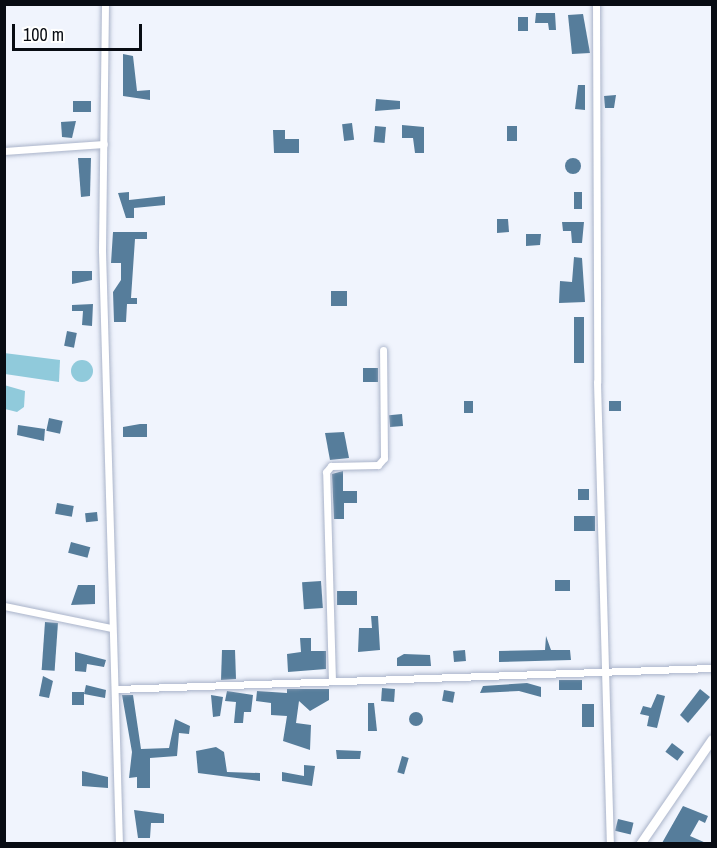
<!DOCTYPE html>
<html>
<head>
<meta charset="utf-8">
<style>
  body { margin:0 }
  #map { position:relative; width:717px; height:848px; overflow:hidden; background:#f0f4fd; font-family:"Archivo Narrow",sans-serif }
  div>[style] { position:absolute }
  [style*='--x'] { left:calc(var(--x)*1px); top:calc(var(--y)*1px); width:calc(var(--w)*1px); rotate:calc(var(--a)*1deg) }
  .water>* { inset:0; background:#90cadb }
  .round { border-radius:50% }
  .building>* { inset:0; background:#567d9b; transform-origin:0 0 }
  .roads { filter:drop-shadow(0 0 2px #a9b3c9) drop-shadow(0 0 2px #a9b3c9) }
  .street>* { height:7px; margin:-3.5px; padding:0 3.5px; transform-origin:3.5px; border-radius:3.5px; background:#fff }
  .secondary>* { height:9px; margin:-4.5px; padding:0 4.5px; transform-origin:4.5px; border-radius:4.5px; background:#fff }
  span { translate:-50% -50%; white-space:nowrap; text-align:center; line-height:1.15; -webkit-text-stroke:4.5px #fff; paint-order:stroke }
  .frame { position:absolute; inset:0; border:6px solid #080c13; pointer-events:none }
  .scale { position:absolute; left:12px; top:24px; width:130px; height:27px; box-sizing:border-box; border:3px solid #080c13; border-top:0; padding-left:8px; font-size:18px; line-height:21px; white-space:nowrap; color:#080c13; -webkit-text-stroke:4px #fff; paint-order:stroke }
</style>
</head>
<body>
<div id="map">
  <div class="water">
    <div style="clip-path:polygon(4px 353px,60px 360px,59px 382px,5px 374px)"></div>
    <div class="round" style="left:71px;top:360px;width:22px;height:22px"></div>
    <div style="clip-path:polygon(4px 385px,25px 391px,24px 407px,17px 412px,5px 409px)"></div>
  </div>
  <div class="building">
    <div style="clip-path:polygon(536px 13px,555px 13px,556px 30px,549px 30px,548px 23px,535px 23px)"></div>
    <div style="clip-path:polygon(583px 14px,590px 53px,572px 54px,568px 15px)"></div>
    <div style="left:518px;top:17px;width:10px;height:14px"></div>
    <div style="clip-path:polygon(123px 54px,133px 56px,137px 91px,150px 90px,150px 100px,123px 96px)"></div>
    <div style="clip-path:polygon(578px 85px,585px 85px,585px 110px,575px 109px)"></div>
    <div style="clip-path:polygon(616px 95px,614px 108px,605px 108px,604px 96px)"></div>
    <div style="clip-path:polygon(376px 99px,400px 101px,400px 109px,375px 111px)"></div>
    <div style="left:91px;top:101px;width:11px;height:18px;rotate:90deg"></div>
    <div style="clip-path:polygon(76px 121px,72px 138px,62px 137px,61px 122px)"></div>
    <div style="left:352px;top:123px;width:17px;height:10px;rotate:83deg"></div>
    <div style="clip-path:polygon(402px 125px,424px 127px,424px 153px,415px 153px,413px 138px,402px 138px)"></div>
    <div style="left:375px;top:126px;width:11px;height:16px;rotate:5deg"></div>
    <div style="left:507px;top:126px;width:10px;height:15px"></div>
    <div style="clip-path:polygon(273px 130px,285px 130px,285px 139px,299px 139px,299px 153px,274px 153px)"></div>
    <div style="clip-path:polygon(78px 158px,91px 158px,90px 196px,81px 197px)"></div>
    <div class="round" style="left:565px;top:158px;width:16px;height:16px"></div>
    <div style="clip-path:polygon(129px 192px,129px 200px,165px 196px,165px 205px,134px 208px,134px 218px,126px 218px,118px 193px)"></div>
    <div style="left:574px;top:192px;width:8px;height:17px"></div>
    <div style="clip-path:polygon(497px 219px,508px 219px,509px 232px,497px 233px)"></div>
    <div style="clip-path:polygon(562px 222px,584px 222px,582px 243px,572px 243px,571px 231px,563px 231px)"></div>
    <div style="clip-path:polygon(113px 232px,147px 232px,147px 239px,135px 239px,131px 298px,137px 298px,137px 304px,127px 304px,126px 322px,114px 322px,113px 292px,121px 280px,121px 263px,111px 263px)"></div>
    <div style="clip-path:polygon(526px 234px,541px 234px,540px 245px,526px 246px)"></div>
    <div style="clip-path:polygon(574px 257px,582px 258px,585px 302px,559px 303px,560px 281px,572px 282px)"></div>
    <div style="clip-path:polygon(72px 271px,92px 271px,92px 280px,72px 284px)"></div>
    <div style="left:331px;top:291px;width:16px;height:15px"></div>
    <div style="clip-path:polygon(93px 304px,92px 326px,82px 325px,83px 311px,72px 311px,72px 305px)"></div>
    <div style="left:574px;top:317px;width:10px;height:46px"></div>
    <div style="left:67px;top:331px;width:10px;height:15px;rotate:11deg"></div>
    <div style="left:363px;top:368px;width:15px;height:14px"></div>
    <div style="left:464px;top:401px;width:9px;height:12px"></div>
    <div style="left:621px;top:401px;width:10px;height:12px;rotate:90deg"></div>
    <div style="left:402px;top:414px;width:12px;height:13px;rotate:85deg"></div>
    <div style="left:49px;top:418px;width:14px;height:13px;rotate:12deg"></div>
    <div style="clip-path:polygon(140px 424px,147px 424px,147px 437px,123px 437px,123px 427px)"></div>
    <div style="clip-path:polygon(18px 425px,45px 429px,44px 441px,17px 435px)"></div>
    <div style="clip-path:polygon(344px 432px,349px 458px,330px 460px,325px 433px)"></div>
    <div style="clip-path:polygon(343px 471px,343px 491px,357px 491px,357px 503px,344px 503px,344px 519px,334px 519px,332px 474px)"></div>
    <div style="left:589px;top:489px;width:11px;height:11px;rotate:90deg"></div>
    <div style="left:57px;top:503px;width:17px;height:11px;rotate:10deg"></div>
    <div style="left:97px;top:512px;width:9px;height:12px;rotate:84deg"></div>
    <div style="left:574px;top:516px;width:21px;height:15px"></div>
    <div style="left:71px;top:542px;width:20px;height:11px;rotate:15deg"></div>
    <div style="left:555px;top:580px;width:15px;height:11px"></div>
    <div style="left:321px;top:581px;width:27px;height:19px;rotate:86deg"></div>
    <div style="clip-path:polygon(78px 585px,95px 585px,95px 604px,71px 605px)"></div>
    <div style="left:337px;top:591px;width:20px;height:14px"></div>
    <div style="clip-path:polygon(371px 616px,378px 616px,380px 650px,358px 652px,359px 628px,372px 628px)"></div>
    <div style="left:45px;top:622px;width:13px;height:48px;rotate:4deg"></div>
    <div style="clip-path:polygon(546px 636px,551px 650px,570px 650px,571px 660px,499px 662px,499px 651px,545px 650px)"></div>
    <div style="clip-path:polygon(300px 638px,311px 638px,311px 651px,326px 651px,326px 669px,288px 672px,287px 654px,301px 652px)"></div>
    <div style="clip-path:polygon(222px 650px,235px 650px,236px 679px,221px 680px)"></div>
    <div style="left:465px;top:650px;width:11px;height:12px;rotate:85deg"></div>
    <div style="clip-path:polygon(75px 652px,106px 660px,104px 667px,87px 664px,86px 672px,75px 671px)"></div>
    <div style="clip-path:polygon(404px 654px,430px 655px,431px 666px,397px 666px,397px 658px)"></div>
    <div style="clip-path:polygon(43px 676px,53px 681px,49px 698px,39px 696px)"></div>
    <div style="left:582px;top:680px;width:10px;height:23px;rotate:90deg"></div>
    <div style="clip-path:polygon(527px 683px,541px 687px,541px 697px,519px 691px,480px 693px,483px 686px)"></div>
    <div style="clip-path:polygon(86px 685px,106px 690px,105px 698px,84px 694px)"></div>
    <div style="left:382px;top:688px;width:13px;height:13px;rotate:4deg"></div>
    <div style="clip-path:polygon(287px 689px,329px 689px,329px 700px,310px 711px,299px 701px,296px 723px,311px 725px,310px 750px,283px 741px,287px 716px,271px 715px,271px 703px,256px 701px,257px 691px,287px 693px)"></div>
    <div style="clip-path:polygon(700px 689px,710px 697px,688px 723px,680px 715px)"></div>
    <div style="left:444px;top:690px;width:11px;height:11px;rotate:10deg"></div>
    <div style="clip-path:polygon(227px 691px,253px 695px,251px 712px,244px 712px,243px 723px,234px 723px,236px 702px,225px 701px)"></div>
    <div style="left:72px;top:692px;width:12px;height:13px"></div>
    <div style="clip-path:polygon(657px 694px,665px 696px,657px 728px,647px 726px,649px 716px,640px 714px,643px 706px,651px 708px)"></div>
    <div style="clip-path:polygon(122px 695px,133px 695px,141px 749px,169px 748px,175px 719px,190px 726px,189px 734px,179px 733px,177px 756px,150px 758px,150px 788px,137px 788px,137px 777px,129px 778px,132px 752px)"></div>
    <div style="clip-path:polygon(211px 695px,223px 697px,220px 716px,213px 717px)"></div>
    <div style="clip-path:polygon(368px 703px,374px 703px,377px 731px,368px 731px)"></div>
    <div style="left:582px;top:704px;width:12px;height:23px"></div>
    <div class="round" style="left:409px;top:712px;width:14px;height:14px"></div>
    <div style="left:672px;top:743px;width:15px;height:11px;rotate:37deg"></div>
    <div style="clip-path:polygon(216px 747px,224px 752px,227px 772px,260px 773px,260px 781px,198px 773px,196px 751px)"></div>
    <div style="clip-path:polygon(336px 750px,361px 751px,360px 759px,337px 759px)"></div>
    <div style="left:402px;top:756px;width:7px;height:17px;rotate:16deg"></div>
    <div style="clip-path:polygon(304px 765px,315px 766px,312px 786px,282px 781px,282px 772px,304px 776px)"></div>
    <div style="clip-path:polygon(82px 771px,108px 777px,108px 788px,82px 786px)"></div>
    <div style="clip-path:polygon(683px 806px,708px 816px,705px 823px,699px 820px,690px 836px,706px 843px,662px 843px)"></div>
    <div style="clip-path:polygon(134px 810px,164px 814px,164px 823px,151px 823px,150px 838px,138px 838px)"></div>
    <div style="left:618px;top:819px;width:16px;height:12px;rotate:14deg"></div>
  </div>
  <div class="roads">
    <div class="street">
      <div style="--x:105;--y:4;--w:247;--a:90.7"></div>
      <div style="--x:102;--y:251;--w:593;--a:88.36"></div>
      <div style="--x:596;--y:4;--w:378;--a:89.8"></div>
      <div style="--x:597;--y:382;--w:462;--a:88.4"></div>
      <div style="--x:4;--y:151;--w:100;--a:-4"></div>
      <div style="--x:4;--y:606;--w:109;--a:11.6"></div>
      <div style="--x:332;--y:681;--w:209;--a:-91.6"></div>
      <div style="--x:326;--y:472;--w:8;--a:-50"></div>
      <div style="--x:331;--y:466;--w:47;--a:-1.2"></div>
      <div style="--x:378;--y:465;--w:9;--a:-49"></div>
      <div style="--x:384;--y:458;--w:108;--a:-90.5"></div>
      <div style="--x:116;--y:689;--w:596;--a:-2.02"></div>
    </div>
    <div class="secondary">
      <div style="--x:640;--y:844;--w:127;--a:-55.6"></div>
    </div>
  </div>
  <div class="frame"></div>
  <div class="scale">100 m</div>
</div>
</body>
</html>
